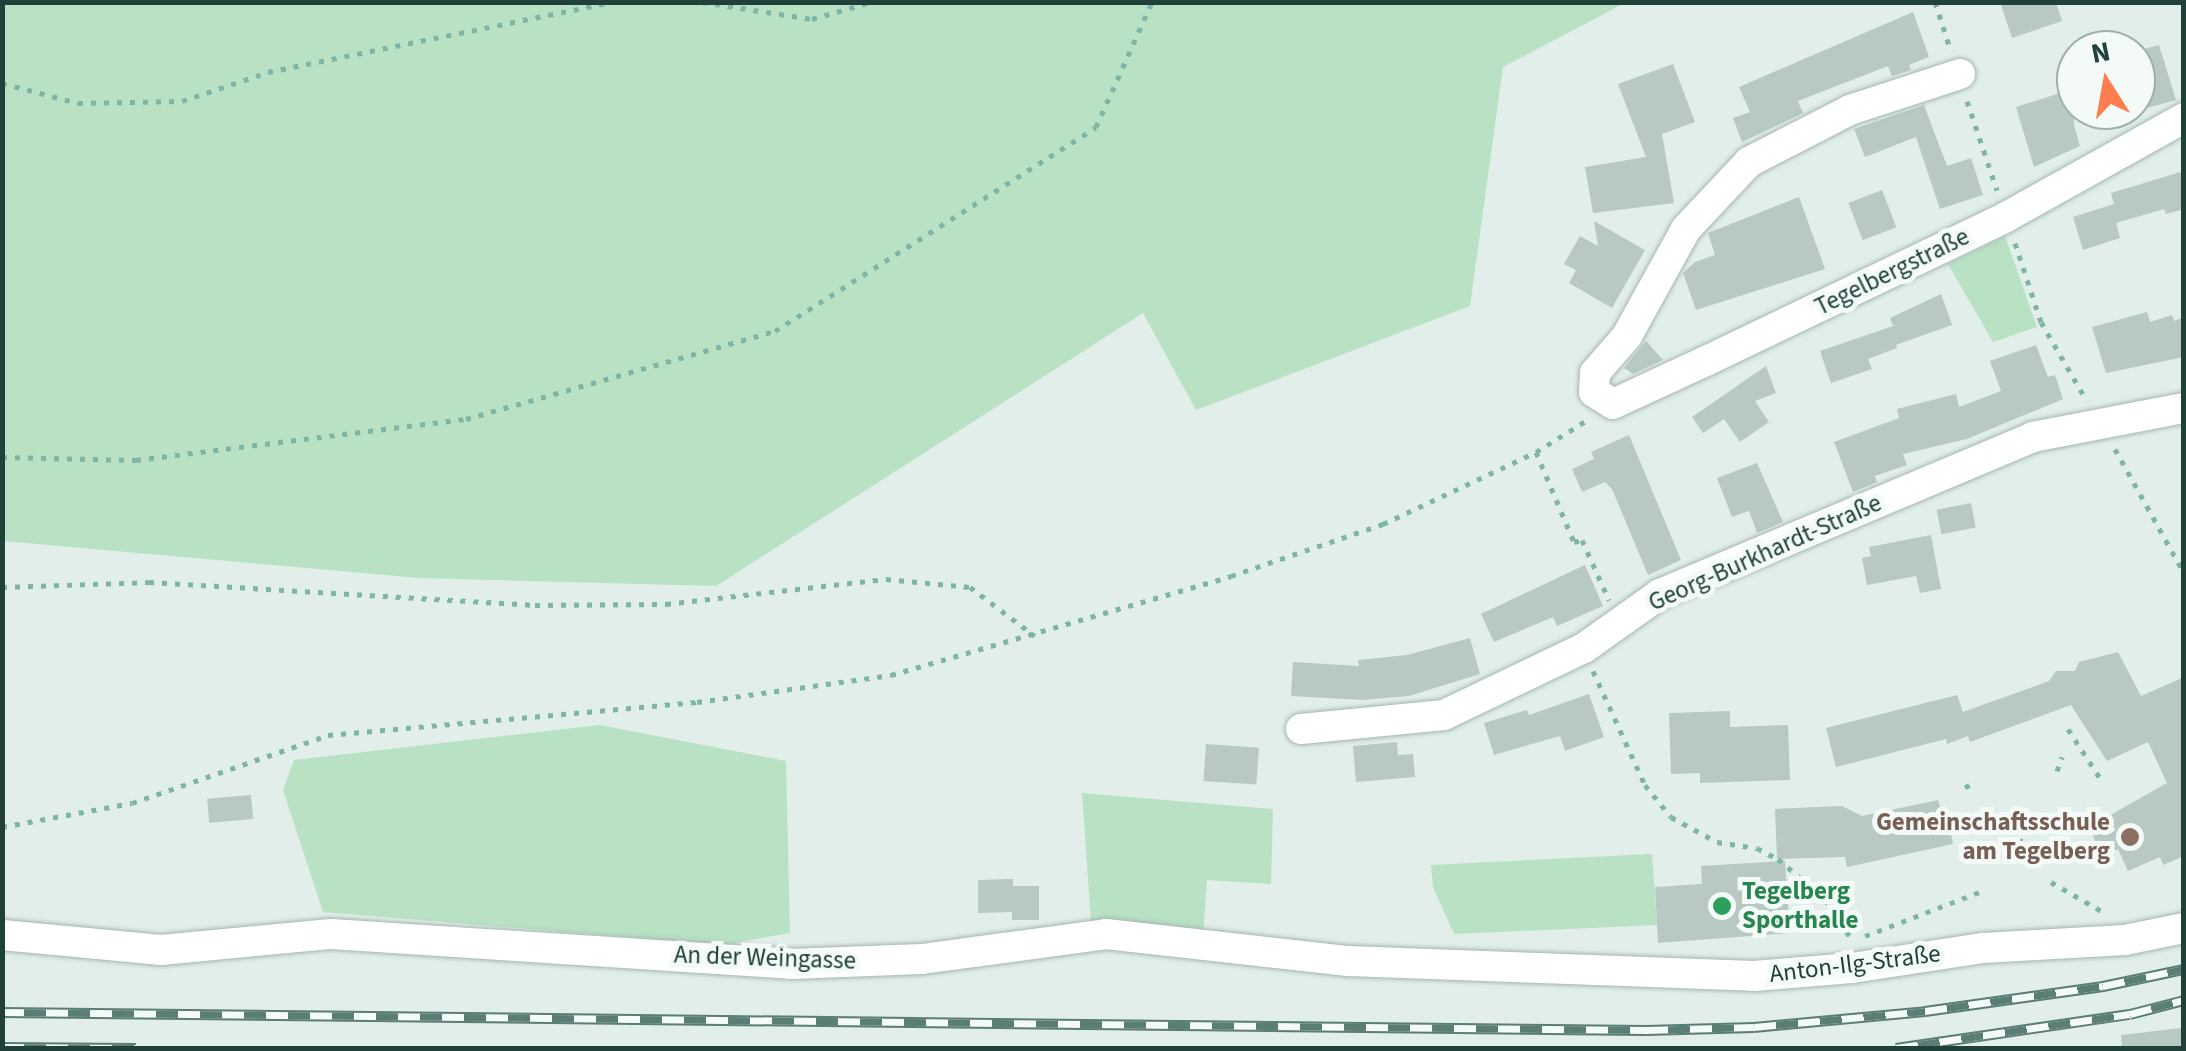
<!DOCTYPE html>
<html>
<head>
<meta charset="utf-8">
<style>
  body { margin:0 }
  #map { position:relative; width:2186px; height:1051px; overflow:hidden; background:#e2eee9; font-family:"Source Sans 3",sans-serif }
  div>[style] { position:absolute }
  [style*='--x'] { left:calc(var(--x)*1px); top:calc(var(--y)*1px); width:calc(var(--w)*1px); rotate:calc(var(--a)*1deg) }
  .green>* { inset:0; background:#b9e1c4 }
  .building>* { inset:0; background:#b7c9c2; transform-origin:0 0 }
  .path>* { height:5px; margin-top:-2.5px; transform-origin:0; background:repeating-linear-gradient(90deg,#7fb5a5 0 5px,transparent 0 13px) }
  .roads { filter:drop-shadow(0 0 2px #a4b7b1) drop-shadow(0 0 2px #a4b7b1) }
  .minor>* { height:30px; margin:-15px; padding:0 15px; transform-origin:15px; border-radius:15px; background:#fff }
  .rail>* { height:11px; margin-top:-5.5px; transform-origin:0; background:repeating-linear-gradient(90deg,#f3faf7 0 22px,#5a7d74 0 44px); box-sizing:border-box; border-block:2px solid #5a7d74 }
  .dots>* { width:28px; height:28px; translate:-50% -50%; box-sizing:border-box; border:5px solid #f3faf7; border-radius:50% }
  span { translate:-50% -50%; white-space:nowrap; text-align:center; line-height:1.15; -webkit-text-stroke:10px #f3faf7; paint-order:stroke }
  .street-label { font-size:25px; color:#204139 }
  .education-label { font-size:25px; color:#785e54; font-weight:700 }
  .right { translate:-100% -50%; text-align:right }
  .leisure-label { font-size:25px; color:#27864d; font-weight:700 }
  .left { translate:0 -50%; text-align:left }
  .frame { position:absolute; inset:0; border:5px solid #204139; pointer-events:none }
  .north { position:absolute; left:2056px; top:30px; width:100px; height:100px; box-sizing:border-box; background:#f3faf7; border:2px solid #9fb0ab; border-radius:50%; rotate:349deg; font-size:28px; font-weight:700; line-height:40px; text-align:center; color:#204139 }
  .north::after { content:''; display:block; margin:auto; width:35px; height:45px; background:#ff7e4f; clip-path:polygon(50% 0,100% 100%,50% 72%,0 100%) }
</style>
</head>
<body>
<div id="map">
  <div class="green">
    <div style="clip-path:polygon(2px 3px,3px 2px,1625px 3px,1503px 67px,1470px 306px,1196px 410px,1143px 313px,716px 586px,419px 578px,3px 541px)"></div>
    <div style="clip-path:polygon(2005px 236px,2037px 327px,1993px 342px,1948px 264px)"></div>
    <div style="clip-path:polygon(600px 725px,786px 761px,790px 933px,724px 945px,323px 912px,283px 790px,294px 760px)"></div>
    <div style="clip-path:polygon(1082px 793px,1273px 809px,1271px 884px,1207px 880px,1203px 937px,1091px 922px)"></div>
    <div style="clip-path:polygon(1652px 854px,1657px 925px,1454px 934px,1433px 887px,1431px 865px)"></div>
  </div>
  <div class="building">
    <div style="clip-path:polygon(2000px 2px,2056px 2px,2062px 21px,2012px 38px)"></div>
    <div style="clip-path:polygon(1913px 12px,1929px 57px,1909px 65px,1911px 70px,1892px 76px,1888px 66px,1798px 101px,1803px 113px,1742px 142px,1733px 118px,1750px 112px,1739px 87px)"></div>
    <div style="clip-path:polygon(2159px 45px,2176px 100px,2136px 111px,2136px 51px)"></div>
    <div style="clip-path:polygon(1673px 64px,1695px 122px,1662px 134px,1674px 203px,1593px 213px,1585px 167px,1646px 157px,1618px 84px)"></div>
    <div style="clip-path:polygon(2076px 88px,2074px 125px,2080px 146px,2034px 167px,2016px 107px)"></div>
    <div style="clip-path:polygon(1924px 105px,1947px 166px,1971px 158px,1983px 195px,1940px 209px,1916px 137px,1865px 157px,1854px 129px)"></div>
    <div style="clip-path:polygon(2184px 171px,2184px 209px,2166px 214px,2164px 209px,2116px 223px,2120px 238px,2083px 250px,2073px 217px,2114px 204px,2111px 193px)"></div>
    <div style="left:1882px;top:190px;width:40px;height:36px;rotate:69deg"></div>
    <div style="clip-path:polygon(1799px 197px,1825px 269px,1696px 310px,1683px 273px,1695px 262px,1715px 255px,1708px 233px)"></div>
    <div style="clip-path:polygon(1594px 221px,1645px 250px,1612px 308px,1569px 283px,1576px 270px,1564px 264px,1580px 236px,1598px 246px)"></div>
    <div style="clip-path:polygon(1941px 294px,1952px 325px,1896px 345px,1897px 348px,1868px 359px,1872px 369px,1831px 383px,1820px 351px,1893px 326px,1890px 318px)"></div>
    <div style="clip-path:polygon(2147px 312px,2150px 322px,2172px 315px,2174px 321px,2184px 317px,2184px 357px,2106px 373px,2092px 327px)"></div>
    <div style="clip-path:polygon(1646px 341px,1663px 360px,1633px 374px,1624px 368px)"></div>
    <div style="clip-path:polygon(2036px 345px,2048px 377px,2055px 375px,2063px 399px,1967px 439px,1903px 454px,1907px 465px,1875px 476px,1877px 482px,1853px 492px,1834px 442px,1899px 418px,1897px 409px,1956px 394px,1959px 407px,2001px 391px,1990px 361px)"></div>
    <div style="clip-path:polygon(1766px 366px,1776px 393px,1755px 401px,1769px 422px,1740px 442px,1724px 419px,1703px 433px,1692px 417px)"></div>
    <div style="clip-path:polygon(1629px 435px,1681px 560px,1648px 575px,1612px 489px,1605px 482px,1582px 492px,1572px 469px,1594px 459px,1591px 452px)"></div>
    <div style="clip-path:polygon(1757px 463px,1783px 522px,1757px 533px,1749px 511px,1732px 517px,1717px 478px)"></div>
    <div style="left:1971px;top:503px;width:25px;height:35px;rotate:79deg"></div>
    <div style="clip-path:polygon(1931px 535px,1941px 589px,1920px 593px,1916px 576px,1867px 585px,1862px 558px,1871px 556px,1869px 547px)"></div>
    <div style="clip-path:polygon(1585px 565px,1603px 606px,1557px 626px,1553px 617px,1494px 642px,1481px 614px)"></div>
    <div style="clip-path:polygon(1470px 638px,1480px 674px,1409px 696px,1362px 700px,1291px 696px,1293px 662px,1359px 666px,1358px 660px,1407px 655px)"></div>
    <div style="clip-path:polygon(2118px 652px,2141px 696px,2184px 677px,2184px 856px,2163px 865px,2160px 857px,2128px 871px,2118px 849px,2102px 856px,2089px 827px,2167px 783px,2148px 742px,2107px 761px,2071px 705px,1970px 742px,1968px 736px,1947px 744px,1946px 739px,1836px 767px,1826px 728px,1957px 695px,1963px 712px,2049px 681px,2056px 671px,2075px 671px,2079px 662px)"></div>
    <div style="clip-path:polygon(1589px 694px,1604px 737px,1565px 751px,1560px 736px,1494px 755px,1484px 723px,1527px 710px,1529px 715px)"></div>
    <div style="clip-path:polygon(1730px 711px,1730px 727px,1788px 725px,1790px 780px,1700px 783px,1700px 773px,1671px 774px,1669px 713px)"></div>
    <div style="clip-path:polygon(1397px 742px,1398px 755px,1413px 754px,1415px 777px,1356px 782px,1353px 746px)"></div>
    <div style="left:1206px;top:744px;width:53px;height:37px;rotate:4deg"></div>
    <div style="left:251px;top:795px;width:24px;height:44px;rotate:85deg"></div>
    <div style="clip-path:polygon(1938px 800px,1941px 810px,1946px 809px,1953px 844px,1847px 867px,1845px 857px,1777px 859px,1775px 809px,1842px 806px,1862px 816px)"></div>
    <div style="clip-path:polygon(1785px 861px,1790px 933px,1658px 943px,1655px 887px,1702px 884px,1701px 866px)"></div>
    <div style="clip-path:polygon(1013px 879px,1013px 886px,1039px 886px,1039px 920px,1012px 920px,1012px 912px,978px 913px,978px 880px)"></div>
    <div style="clip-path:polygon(2181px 1028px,2183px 1048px,2122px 1048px,2121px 1035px)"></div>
  </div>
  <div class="path">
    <div style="--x:702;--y:2;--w:111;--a:8.8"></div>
    <div style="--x:812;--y:19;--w:61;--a:-16.1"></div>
    <div style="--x:1935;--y:2;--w:52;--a:71.9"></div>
    <div style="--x:2;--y:83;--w:79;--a:14.7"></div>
    <div style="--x:78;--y:103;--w:104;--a:-1.1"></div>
    <div style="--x:182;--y:101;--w:91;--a:-18.6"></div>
    <div style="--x:268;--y:72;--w:350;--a:-11.5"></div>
    <div style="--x:1967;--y:101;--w:94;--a:71.4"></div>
    <div style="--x:2015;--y:243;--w:83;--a:71.8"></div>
    <div style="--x:2041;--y:322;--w:91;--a:59.8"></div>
    <div style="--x:2115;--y:449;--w:142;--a:60.9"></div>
    <div style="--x:1536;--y:452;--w:98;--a:67.1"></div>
    <div style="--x:1574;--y:542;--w:8;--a:-14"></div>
    <div style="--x:1582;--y:540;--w:66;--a:65.8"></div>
    <div style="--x:2;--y:457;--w:134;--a:1.3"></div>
    <div style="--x:136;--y:460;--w:333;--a:-7.1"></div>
    <div style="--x:466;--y:419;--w:321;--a:-15.9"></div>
    <div style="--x:775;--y:331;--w:380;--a:-32.4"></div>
    <div style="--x:1096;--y:127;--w:137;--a:-65.9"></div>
    <div style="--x:2;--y:587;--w:147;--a:-1.9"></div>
    <div style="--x:149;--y:582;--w:387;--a:3.4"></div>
    <div style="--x:535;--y:605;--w:131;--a:-0.4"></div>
    <div style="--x:666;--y:604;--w:221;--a:-6.5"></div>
    <div style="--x:886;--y:579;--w:84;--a:5.4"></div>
    <div style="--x:970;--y:587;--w:81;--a:37"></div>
    <div style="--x:1593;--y:671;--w:125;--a:65.5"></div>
    <div style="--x:1645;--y:785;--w:41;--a:50.9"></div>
    <div style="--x:1671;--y:817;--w:52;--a:28.5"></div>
    <div style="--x:1717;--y:842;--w:40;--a:8.5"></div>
    <div style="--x:1757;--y:848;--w:24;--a:28"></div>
    <div style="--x:1778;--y:859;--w:62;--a:40.4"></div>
    <div style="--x:1825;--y:899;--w:49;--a:56.6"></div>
    <div style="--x:2068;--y:729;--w:59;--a:56.9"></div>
    <div style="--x:2057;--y:771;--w:15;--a:-70"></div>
    <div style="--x:1966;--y:784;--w:8;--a:60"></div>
    <div style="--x:2;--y:827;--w:132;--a:-10.5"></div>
    <div style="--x:132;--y:803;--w:207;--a:-19.1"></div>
    <div style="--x:328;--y:735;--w:370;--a:-5.1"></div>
    <div style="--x:697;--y:702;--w:196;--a:-7.9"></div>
    <div style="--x:891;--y:675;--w:354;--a:-16.2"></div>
    <div style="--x:1231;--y:576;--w:161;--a:-18.9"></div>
    <div style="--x:1383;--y:524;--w:169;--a:-25.2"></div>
    <div style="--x:1536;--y:452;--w:62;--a:-31.9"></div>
    <div style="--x:1978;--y:841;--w:14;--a:73"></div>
    <div style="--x:2013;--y:854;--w:30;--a:-64"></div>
    <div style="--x:2051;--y:882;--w:62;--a:29.9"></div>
    <div style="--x:1865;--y:936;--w:129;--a:-21"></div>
  </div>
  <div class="roads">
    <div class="minor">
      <div style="--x:1960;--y:74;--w:116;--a:161.9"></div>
      <div style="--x:1850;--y:110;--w:114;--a:152.8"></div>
      <div style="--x:1749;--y:162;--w:92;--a:133.2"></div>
      <div style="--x:1686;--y:229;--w:122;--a:118.9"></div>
      <div style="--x:1627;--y:336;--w:49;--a:130.9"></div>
      <div style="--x:1595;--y:373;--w:19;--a:93"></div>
      <div style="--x:1594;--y:392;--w:22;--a:32"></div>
      <div style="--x:1613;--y:404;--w:102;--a:-24.8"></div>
      <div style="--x:1706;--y:361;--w:333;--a:-25.6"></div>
      <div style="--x:2006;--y:217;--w:204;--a:-29.1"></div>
      <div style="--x:1301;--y:729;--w:144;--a:-5.6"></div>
      <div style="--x:1444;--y:715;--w:155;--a:-25.6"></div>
      <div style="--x:1584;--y:648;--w:93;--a:-35.4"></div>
      <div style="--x:1660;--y:594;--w:405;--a:-22.8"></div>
      <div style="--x:2033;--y:437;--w:154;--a:-10.9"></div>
      <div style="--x:2;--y:935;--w:160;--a:5.4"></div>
      <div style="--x:161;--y:950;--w:171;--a:-5.4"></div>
      <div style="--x:331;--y:934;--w:461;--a:3.7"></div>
      <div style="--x:791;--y:964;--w:131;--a:-2.2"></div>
      <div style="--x:922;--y:959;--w:186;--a:-7.7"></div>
      <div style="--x:1106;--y:934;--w:244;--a:6.4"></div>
      <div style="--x:1348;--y:961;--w:406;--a:2.1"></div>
      <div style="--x:1754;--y:976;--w:98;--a:-4.7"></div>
      <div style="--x:1852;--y:968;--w:133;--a:-8.7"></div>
      <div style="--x:1983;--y:948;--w:142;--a:-3.2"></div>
      <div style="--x:2125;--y:940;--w:60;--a:-11.5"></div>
    </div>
  </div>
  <div class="rail">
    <div style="--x:2;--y:1012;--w:1644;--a:0.63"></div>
    <div style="--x:1646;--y:1030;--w:108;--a:-1.6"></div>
    <div style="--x:1754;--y:1027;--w:172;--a:-5.3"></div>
    <div style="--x:1925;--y:1011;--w:180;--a:-8"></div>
    <div style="--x:2103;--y:986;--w:83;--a:-11.9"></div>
    <div style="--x:2;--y:1047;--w:134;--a:0.4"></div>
    <div style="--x:1896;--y:1048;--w:236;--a:-8.3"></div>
    <div style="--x:2130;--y:1014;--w:56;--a:-14.5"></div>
  </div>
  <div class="dots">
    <div style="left:2130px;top:837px;background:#8d6e63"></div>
    <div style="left:1722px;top:906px;background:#2e9e5b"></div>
  </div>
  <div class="street-label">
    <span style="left:1892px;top:272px;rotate:-26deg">Tegelbergstraße</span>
    <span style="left:1765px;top:553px;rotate:-24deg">Georg-Burkhardt-Straße</span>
    <span style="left:765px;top:958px;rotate:2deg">An der Weingasse</span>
    <span style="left:1855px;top:964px;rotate:-7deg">Anton-Ilg-Straße</span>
  </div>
  <div class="education-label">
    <span class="right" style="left:2110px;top:837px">Gemeinschaftsschule<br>am Tegelberg</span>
  </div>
  <div class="leisure-label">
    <span class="left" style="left:1742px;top:906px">Tegelberg<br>Sporthalle</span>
  </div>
  <div class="frame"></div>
  <div class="north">N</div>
</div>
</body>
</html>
